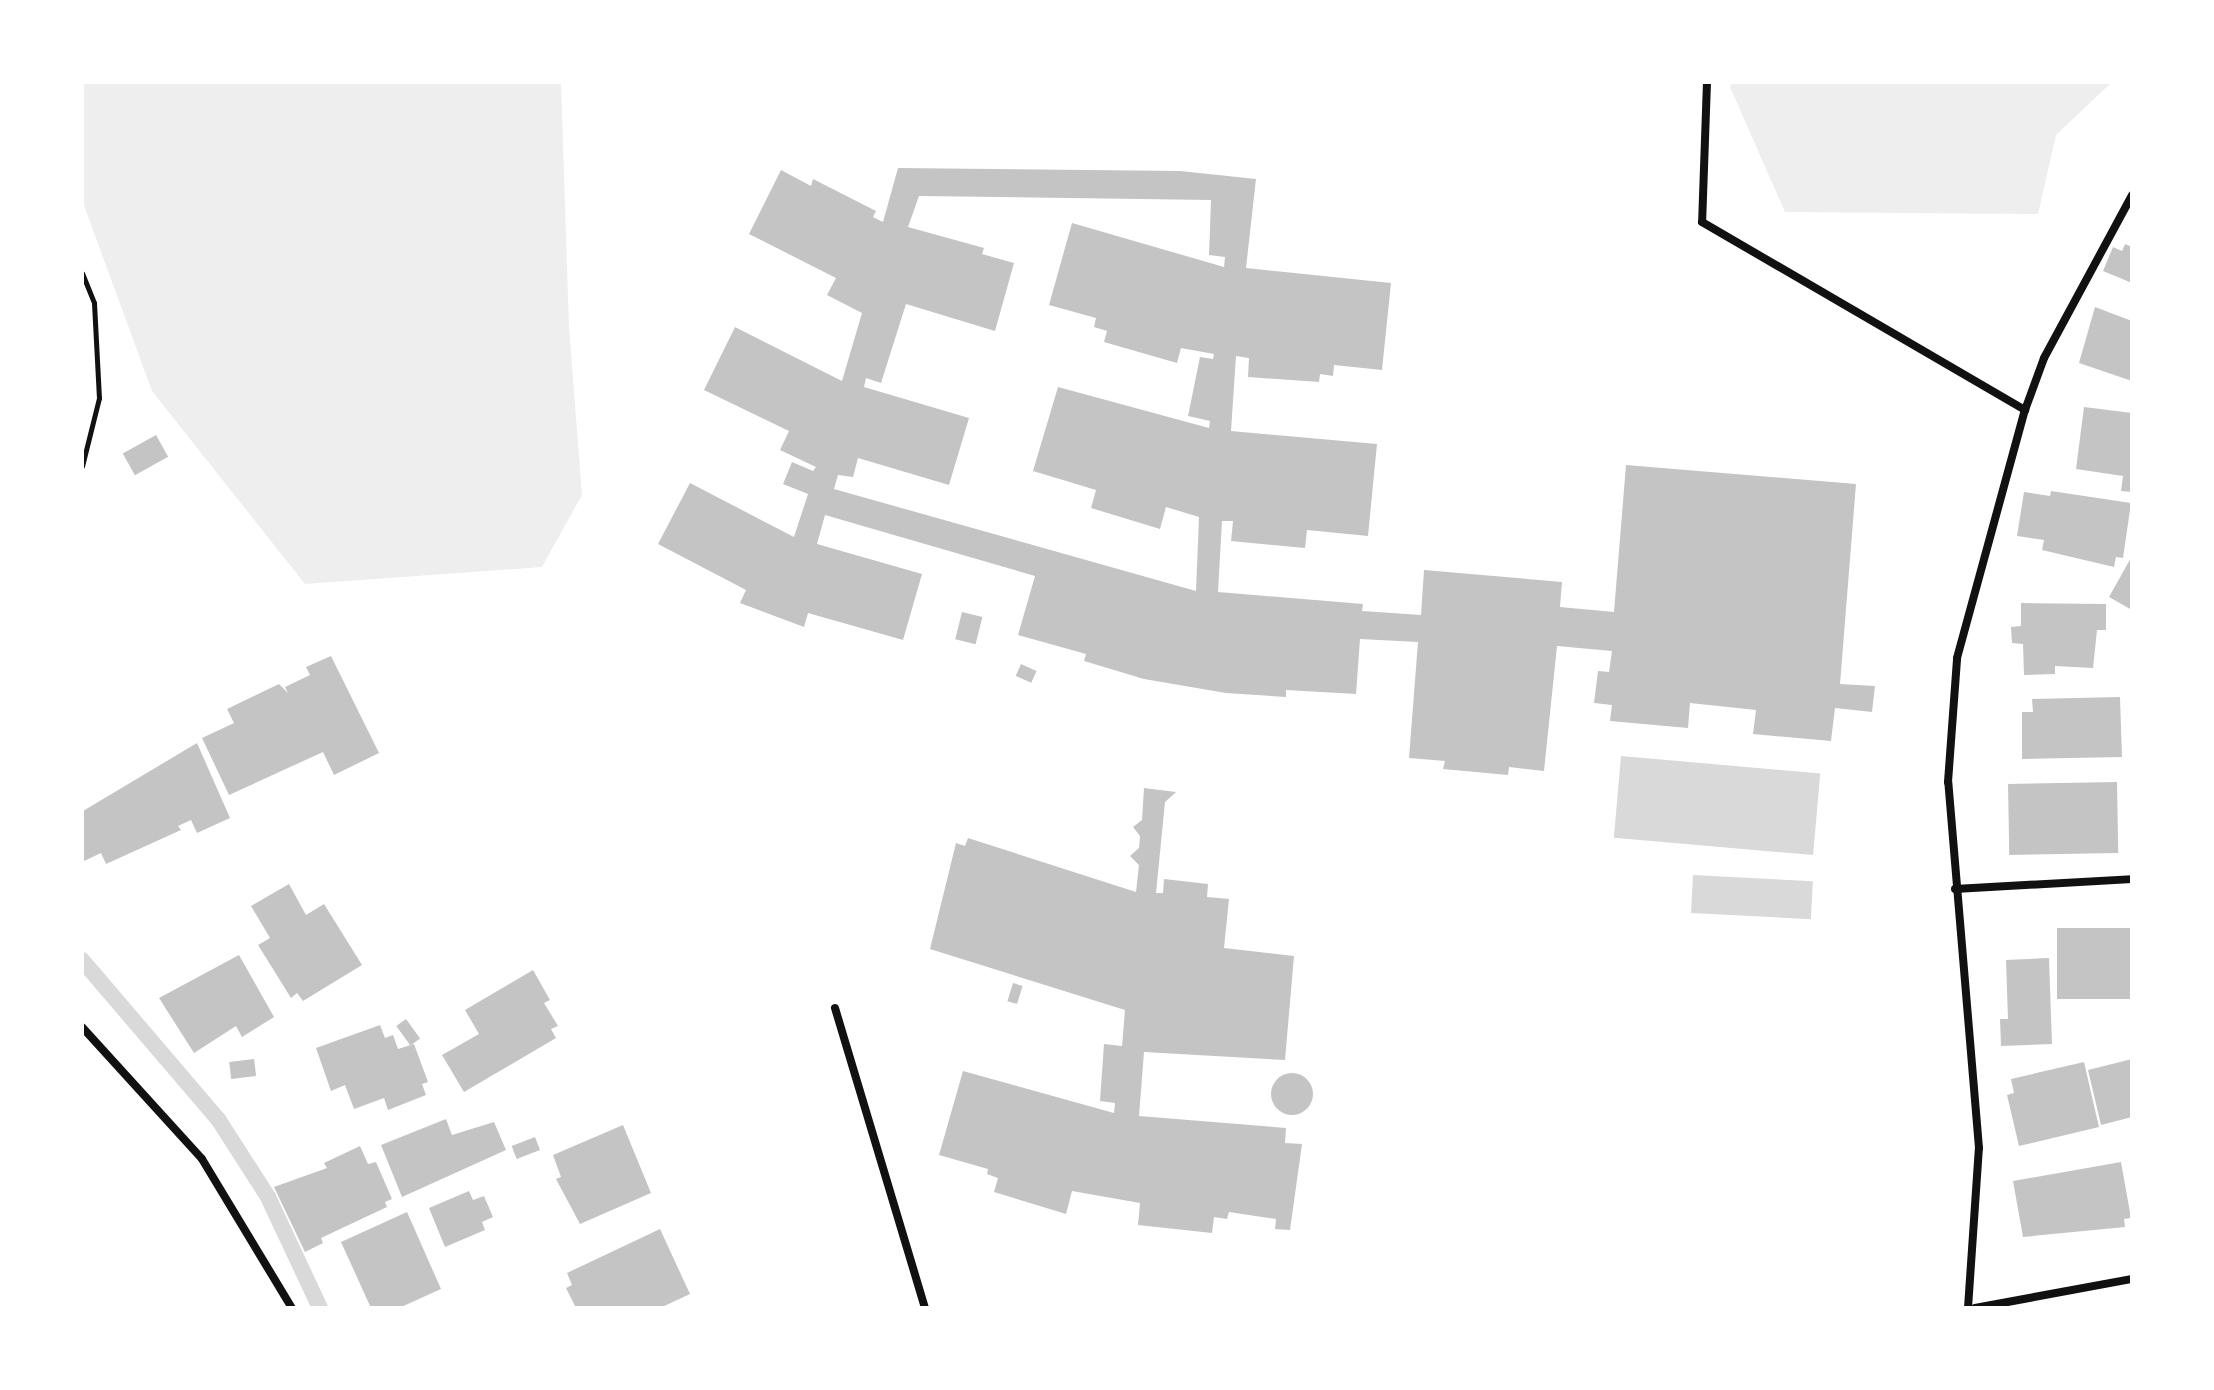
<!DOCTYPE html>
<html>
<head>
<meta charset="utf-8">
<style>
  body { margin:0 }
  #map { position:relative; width:2214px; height:1390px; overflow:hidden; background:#fff; font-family:Signika,sans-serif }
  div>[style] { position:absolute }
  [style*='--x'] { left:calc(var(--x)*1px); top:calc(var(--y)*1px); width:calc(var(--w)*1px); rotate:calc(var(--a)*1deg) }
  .green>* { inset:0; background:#eee }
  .water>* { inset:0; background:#d9d9d9; transform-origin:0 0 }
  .stream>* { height:16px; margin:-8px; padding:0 8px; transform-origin:8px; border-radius:8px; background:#d9d9d9 }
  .building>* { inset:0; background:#c4c4c4; transform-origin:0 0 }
  .round { border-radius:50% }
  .path>* { height:5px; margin:-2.5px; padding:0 2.5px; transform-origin:2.5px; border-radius:2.5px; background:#111 }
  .minor>* { height:8px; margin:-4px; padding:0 4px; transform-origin:4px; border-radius:4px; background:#111 }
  span { translate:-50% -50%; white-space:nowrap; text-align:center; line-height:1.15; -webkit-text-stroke:7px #fff; paint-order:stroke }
  .frame { position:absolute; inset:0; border:84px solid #fff; pointer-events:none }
</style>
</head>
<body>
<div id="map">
  <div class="green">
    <div style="clip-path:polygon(82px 82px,561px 82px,569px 327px,582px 495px,542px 567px,305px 584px,152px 391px,82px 200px)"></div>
    <div style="clip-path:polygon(1733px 82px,2112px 82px,2056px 135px,2038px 214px,1785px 212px,1730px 87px)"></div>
  </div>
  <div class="water">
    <div style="left:1621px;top:756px;width:200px;height:82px;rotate:5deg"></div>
    <div style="left:1693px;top:875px;width:120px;height:38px;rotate:3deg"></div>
  </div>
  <div class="stream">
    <div style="--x:82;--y:960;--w:209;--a:49.5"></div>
    <div style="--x:218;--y:1119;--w:93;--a:57.3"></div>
    <div style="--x:268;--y:1197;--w:123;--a:64.9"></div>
  </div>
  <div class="building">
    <div style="clip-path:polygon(evenodd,898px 168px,1180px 171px,1256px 179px,1246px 268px,1391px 283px,1382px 370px,1334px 365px,1333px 376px,1320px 374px,1319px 382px,1248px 377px,1249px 358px,1236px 356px,1231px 431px,1377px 444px,1368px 536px,1307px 530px,1305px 548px,1231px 541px,1233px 521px,1222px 521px,1218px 592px,1363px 604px,1362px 611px,1421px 615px,1424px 570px,1562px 582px,1560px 607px,1614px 612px,1626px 465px,1856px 484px,1840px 684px,1875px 686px,1872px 712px,1835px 708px,1831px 741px,1753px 734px,1756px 710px,1690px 703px,1688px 728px,1610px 721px,1612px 705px,1594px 703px,1598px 671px,1609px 672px,1612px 651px,1557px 646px,1544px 771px,1509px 767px,1508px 775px,1443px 769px,1445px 761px,1409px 758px,1418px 642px,1360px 639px,1356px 694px,1286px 690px,1286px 697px,1226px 693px,1144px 679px,1084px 661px,1086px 654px,1018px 635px,1035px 576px,825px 515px,817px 544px,922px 574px,903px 640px,808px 613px,804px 627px,740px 603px,746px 590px,658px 544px,690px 483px,794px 537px,808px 494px,783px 484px,792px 462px,813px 471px,816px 467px,780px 450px,789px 431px,704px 390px,735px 327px,842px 381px,862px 313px,827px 295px,836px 278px,749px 234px,781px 170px,811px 186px,813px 179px,876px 211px,873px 217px,883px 222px,898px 168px,919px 196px,1211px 200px,1209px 255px,1225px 257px,1224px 267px,1072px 223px,1049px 305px,1096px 318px,1094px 327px,1107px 331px,1104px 342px,1177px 363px,1181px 348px,1214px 354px,1213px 359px,1200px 357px,1188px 416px,1210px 421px,1209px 428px,1058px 387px,1033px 471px,1096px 490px,1091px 508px,1160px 529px,1166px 507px,1199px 517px,1196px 591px,834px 489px,838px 475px,853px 477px,858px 458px,949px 485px,969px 418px,864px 387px,866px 378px,881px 383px,906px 304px,995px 331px,1014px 263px,982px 254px,984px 248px,908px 227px,919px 196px)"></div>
    <div style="clip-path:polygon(2125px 244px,2132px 247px,2132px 283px,2103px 271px,2113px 247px,2122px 251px)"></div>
    <div style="clip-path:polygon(2095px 307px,2132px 321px,2132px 381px,2079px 363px)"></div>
    <div style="clip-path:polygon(2084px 407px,2132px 413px,2132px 492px,2121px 491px,2123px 476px,2076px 469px)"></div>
    <div style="left:156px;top:435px;width:25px;height:38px;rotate:61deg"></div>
    <div style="clip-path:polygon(2051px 491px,2131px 503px,2123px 558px,2116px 557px,2114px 567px,2042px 550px,2044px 540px,2017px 536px,2024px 492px,2050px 496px)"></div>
    <div style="clip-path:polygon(2132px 556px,2132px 610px,2109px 597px)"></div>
    <div style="clip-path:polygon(2021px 603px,2106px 604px,2106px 630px,2097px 630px,2093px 668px,2055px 666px,2055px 674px,2024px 675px,2023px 644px,2012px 643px,2011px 627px,2021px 626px)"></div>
    <div style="left:962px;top:612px;width:21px;height:28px;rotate:14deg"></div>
    <div style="clip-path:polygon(331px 656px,379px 753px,334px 775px,323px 752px,229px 795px,202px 738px,234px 723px,227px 709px,279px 684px,288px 693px,285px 687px,310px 675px,306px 667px)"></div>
    <div style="left:1021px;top:664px;width:17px;height:13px;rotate:24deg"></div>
    <div style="clip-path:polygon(2120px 697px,2122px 757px,2022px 759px,2022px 712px,2033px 712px,2032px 699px)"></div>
    <div style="clip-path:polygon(197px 743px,230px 818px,197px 833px,191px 820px,178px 826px,181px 830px,106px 864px,101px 853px,82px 862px,83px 811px)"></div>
    <div style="left:2117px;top:782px;width:71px;height:109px;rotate:89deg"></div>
    <div style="clip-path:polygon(1144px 788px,1176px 792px,1165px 802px,1156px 893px,1163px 893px,1164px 879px,1208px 884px,1207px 897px,1229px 899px,1224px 948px,1294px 956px,1285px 1060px,1144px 1052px,1139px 1116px,1286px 1128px,1285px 1143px,1302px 1144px,1290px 1230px,1275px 1229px,1276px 1219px,1229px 1212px,1227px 1219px,1214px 1217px,1212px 1233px,1138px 1225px,1140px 1203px,1072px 1191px,1066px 1214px,994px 1192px,998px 1178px,987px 1174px,988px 1169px,939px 1155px,963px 1071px,1114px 1113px,1115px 1103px,1100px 1101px,1104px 1044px,1122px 1046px,1125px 1010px,930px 949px,956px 843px,965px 846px,968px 838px,1136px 892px,1139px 865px,1130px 856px,1139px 848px,1140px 836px,1133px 827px,1142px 820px)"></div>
    <div style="clip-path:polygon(289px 884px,306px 915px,324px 904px,362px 965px,303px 1001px,297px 993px,291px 998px,258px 945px,270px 938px,251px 906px)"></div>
    <div style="left:2132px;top:928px;width:71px;height:75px;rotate:90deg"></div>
    <div style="clip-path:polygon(239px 955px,274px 1017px,242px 1037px,236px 1026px,194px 1053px,159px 998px)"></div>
    <div style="clip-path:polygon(2049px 958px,2052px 1044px,2001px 1046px,2000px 1019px,2008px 1019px,2006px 960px)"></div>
    <div style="clip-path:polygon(533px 970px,550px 1000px,544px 1003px,558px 1026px,551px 1029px,556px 1038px,464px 1092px,442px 1055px,479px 1034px,465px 1010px)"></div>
    <div style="left:1013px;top:983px;width:10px;height:19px;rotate:17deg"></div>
    <div style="left:406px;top:1019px;width:24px;height:12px;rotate:54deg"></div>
    <div style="clip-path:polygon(380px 1025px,385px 1038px,393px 1035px,398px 1049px,414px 1044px,428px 1082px,422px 1084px,426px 1095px,388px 1110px,384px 1098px,354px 1109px,345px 1085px,331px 1091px,316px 1048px)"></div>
    <div style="left:254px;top:1059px;width:17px;height:25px;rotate:83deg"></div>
    <div style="clip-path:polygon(2132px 1059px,2132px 1117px,2101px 1125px,2088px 1070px)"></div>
    <div style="clip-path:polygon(2084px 1062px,2099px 1127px,2019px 1146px,2007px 1095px,2014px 1093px,2011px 1079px)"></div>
    <div class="round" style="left:1271px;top:1073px;width:42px;height:42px"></div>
    <div style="clip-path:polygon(446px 1119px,452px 1135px,494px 1122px,506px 1150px,402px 1197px,381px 1145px)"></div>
    <div style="clip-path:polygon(623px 1125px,651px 1193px,580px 1224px,556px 1179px,561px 1177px,553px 1155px)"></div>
    <div style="left:535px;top:1137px;width:14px;height:25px;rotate:69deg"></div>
    <div style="clip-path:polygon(360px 1146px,368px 1164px,376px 1162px,392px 1199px,385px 1202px,387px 1207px,321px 1238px,323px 1243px,305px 1252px,274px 1187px,327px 1168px,324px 1163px)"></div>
    <div style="clip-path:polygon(2121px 1162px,2131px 1218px,2124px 1219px,2125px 1227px,2023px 1237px,2013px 1181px)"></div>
    <div style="clip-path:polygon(469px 1191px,473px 1200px,484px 1196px,493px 1217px,482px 1222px,485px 1230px,445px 1247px,429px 1208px)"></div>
    <div style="clip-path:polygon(407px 1212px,441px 1289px,399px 1308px,371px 1308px,341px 1242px)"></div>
    <div style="clip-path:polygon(660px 1229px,690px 1294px,660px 1308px,576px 1308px,566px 1288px,572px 1285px,567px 1273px)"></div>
  </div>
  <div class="path">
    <div style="--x:82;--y:273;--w:32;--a:68"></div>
    <div style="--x:94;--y:303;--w:95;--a:87"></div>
    <div style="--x:99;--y:398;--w:70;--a:104"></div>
  </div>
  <div class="minor">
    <div style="--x:1707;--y:82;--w:140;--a:92"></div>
    <div style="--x:1702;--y:222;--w:374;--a:30.2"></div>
    <div style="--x:1955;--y:889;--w:177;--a:-3.2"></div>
    <div style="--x:835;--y:1008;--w:313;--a:73.3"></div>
    <div style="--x:82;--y:1027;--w:178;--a:47.7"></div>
    <div style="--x:202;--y:1159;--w:174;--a:58.9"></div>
    <div style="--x:1968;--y:1308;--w:160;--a:-86.1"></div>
    <div style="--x:1979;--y:1148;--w:367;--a:-94.8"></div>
    <div style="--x:1948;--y:782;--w:124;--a:-85.8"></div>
    <div style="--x:1957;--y:658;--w:257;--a:-74.7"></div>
    <div style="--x:2025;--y:410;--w:55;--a:-69.9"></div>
    <div style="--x:2044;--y:358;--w:185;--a:-61.6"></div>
    <div style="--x:1975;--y:1308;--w:160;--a:-10.5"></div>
  </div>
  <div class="frame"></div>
</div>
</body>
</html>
